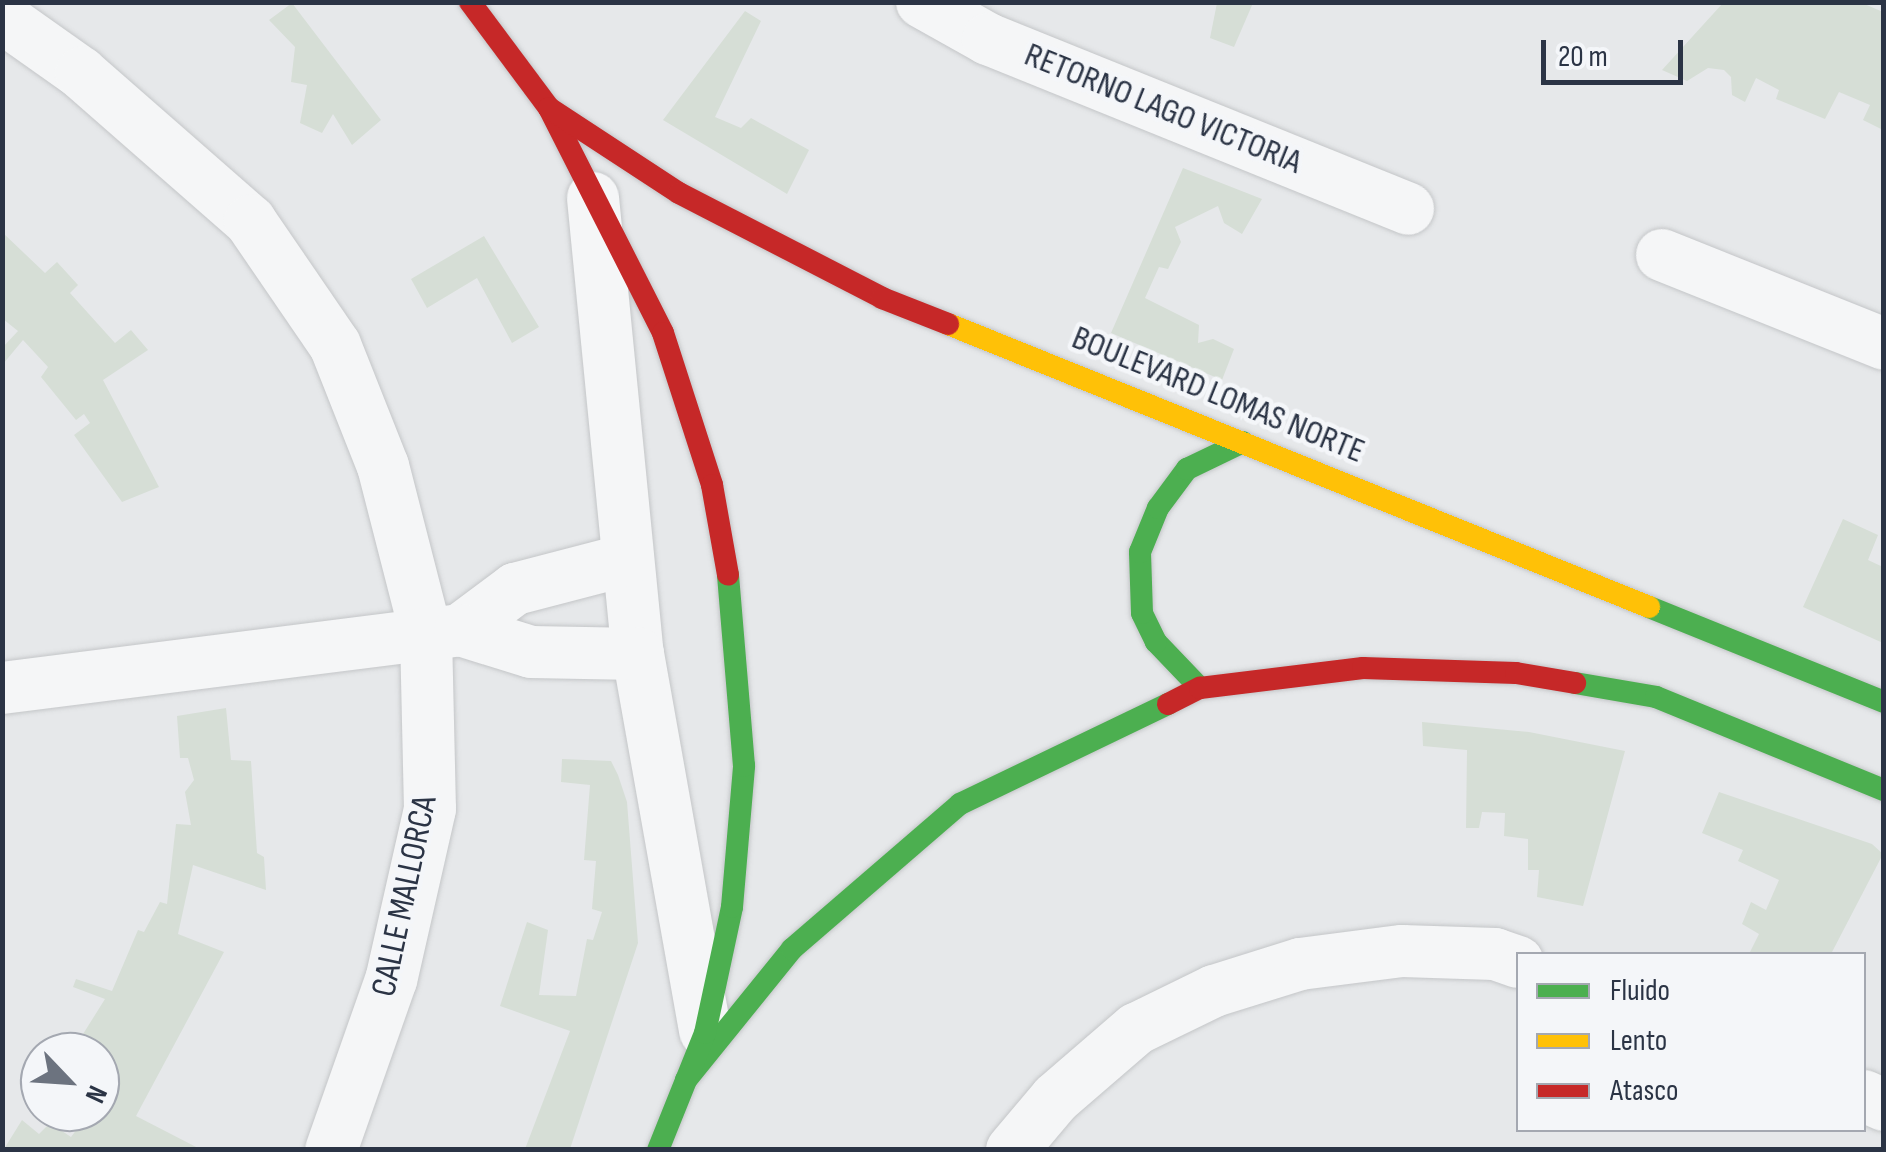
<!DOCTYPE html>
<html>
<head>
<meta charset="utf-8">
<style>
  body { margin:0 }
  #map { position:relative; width:1886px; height:1152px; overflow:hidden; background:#e6e8ea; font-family:"Sofia Sans Condensed",sans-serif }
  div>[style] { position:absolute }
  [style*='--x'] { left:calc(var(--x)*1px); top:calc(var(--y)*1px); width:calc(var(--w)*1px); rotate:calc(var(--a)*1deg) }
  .green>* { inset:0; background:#d6ded6 }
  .roads { filter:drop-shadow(0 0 2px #c4c6c8) drop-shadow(0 0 2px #c4c6c8) }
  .street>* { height:52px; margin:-26px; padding:0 26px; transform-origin:26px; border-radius:26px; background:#f5f6f7 }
  .fast>* { height:22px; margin:-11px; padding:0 11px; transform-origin:11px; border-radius:11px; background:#4caf50 }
  .slow>* { height:22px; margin:-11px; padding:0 11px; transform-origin:11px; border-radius:11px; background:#ffc107 }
  .jam>* { height:22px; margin:-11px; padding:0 11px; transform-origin:11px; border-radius:11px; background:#c62828 }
  span { translate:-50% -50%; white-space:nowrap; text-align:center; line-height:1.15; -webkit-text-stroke:9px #f4f6f9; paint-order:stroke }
  .street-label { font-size:35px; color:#2b3445 }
  .frame { position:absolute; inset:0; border:5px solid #2b3445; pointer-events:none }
  .legend { position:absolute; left:1516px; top:952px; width:350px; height:180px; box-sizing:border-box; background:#f4f6f9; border:2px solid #a4a8b1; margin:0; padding:12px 18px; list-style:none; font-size:30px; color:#2b3445 }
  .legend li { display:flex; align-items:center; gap:20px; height:50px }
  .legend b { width:50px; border:2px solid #a4a8b1 }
  .north { position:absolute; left:20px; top:1032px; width:100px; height:100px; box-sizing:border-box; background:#f4f6f9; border:2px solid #a4a8b1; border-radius:50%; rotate:115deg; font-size:28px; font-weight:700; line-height:40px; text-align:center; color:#2b3445 }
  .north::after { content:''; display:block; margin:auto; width:35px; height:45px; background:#6c737f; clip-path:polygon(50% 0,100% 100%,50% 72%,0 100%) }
  .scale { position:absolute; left:1541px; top:40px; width:142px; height:45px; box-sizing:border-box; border:5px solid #2b3445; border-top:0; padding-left:12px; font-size:30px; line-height:35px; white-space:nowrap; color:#2b3445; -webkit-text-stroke:8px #f4f6f9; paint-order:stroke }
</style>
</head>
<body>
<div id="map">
  <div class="green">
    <div style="clip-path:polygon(292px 3px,381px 120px,352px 145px,333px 114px,322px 133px,300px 123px,307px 85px,291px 82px,295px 47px,269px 20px)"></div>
    <div style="clip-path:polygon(1217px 3px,1253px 3px,1234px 47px,1210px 38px)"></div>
    <div style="clip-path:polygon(1723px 3px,1862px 3px,1883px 12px,1883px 130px,1863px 120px,1870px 105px,1839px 92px,1825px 119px,1776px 99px,1779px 90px,1756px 78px,1745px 102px,1732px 95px,1731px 77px,1724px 70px,1708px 68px,1687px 81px,1662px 70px)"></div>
    <div style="clip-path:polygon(745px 11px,761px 21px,715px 117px,741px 128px,751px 118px,809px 150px,787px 194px,663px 120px)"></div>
    <div style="clip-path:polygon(1183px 168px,1262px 199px,1242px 234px,1224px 223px,1218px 206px,1175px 227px,1181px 242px,1168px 269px,1159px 267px,1145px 298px,1199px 325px,1198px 343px,1213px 339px,1234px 349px,1222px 380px,1111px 333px)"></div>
    <div style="clip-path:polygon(3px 233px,45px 273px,57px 262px,78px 285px,70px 293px,115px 343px,131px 330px,148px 350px,103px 380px,159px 487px,122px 502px,74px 435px,90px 423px,84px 414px,76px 420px,41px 377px,48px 367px,23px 340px,3px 364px,3px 347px,18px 331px,3px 319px)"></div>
    <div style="clip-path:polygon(484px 236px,539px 327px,512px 343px,477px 278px,427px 308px,411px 279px)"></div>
    <div style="clip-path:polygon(1843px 519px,1878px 535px,1868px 560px,1883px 567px,1883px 643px,1803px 607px)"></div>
    <div style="clip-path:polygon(226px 708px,231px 760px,251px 761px,257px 853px,264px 857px,266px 890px,193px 865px,178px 934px,224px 952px,136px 1116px,200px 1149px,4px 1149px,22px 1120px,39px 1134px,50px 1123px,71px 1137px,90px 1112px,100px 1112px,100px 1052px,73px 1050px,105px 999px,73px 987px,76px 979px,112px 991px,138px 930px,144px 932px,160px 902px,167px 904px,176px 824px,191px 825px,185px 792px,194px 780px,188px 758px,180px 758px,177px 716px)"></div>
    <div style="clip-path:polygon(1422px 722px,1529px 732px,1625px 751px,1583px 906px,1537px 897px,1539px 870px,1528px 870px,1528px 839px,1504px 836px,1505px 813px,1482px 812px,1479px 828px,1466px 828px,1467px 750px,1423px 746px)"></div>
    <div style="clip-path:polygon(562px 759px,611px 761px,618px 775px,627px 802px,638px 943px,570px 1149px,525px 1149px,570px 1031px,500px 1006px,527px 922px,548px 930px,539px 995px,576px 996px,587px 939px,593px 940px,602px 912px,592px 909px,596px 861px,584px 860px,590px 785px,561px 782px)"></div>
    <div style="clip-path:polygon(1719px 792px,1872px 844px,1883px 854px,1831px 954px,1749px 954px,1759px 934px,1742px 924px,1751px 902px,1766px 910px,1779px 880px,1738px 861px,1743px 850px,1702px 833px)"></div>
  </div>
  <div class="roads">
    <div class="street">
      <div style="--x:922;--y:2;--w:76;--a:29.3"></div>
      <div style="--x:988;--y:39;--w:453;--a:22"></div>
      <div style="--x:2;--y:17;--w:97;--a:35.3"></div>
      <div style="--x:81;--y:73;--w:225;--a:41.2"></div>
      <div style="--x:250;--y:221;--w:150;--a:55.6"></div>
      <div style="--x:335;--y:345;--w:130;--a:68.4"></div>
      <div style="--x:383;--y:466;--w:173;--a:75.6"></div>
      <div style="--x:426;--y:634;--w:175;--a:88.7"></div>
      <div style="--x:430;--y:809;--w:175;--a:102.8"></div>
      <div style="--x:391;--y:980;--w:180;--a:109.4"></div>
      <div style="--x:593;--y:198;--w:458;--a:84.4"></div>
      <div style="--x:638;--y:654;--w:383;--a:79.9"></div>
      <div style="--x:1662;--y:255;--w:239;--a:21.8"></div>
      <div style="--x:460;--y:630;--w:69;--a:-36.7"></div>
      <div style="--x:515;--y:589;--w:115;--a:-14.6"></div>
      <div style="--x:2;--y:688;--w:462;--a:-7.2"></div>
      <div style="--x:460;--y:630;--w:74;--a:17.2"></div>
      <div style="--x:531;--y:652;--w:107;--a:1.1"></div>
      <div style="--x:1864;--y:1096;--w:22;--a:24"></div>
      <div style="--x:1012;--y:1150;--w:68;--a:-49.8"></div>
      <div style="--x:1056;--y:1098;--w:106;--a:-40.8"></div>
      <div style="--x:1136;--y:1029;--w:87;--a:-26"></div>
      <div style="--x:1214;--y:991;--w:90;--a:-17.4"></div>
      <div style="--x:1300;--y:964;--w:103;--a:-7.3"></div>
      <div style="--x:1402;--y:951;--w:93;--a:1.8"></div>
      <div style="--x:1495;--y:954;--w:24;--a:19"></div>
    </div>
    <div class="fast">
      <div style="--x:1649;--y:607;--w:253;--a:22"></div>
      <div style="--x:1575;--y:683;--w:82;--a:9.8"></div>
      <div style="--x:1656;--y:697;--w:246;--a:22.2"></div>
      <div style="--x:1200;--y:688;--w:64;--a:-133.7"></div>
      <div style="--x:1156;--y:642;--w:32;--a:-116"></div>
      <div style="--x:1142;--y:613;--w:61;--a:-91.9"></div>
      <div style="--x:1140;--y:552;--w:48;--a:-67.8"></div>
      <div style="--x:1158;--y:508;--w:49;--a:-53.4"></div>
      <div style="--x:1187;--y:469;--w:62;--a:-25.7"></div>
      <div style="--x:686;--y:1080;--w:169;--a:-51"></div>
      <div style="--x:792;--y:949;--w:222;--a:-40.8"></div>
      <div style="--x:960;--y:804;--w:231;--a:-25.7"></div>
      <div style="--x:658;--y:1150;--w:126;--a:-68.1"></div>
      <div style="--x:705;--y:1033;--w:129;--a:-77.9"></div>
      <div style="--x:732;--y:907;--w:142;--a:-85.1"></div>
      <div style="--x:744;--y:766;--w:192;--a:-94.8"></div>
    </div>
    <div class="slow">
      <div style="--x:948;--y:324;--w:756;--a:21.98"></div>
    </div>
    <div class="jam">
      <div style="--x:470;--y:2;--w:132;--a:53.3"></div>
      <div style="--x:549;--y:108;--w:252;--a:63.1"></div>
      <div style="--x:663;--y:333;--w:160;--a:72.1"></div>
      <div style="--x:712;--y:485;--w:91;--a:79.9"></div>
      <div style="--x:549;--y:108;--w:155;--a:33.2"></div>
      <div style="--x:679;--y:193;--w:229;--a:27.3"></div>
      <div style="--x:882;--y:298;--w:71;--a:21.5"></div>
      <div style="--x:1168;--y:704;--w:36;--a:-27"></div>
      <div style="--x:1200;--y:688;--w:164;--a:-7"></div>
      <div style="--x:1363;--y:668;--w:153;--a:1.9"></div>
      <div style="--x:1516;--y:673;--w:60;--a:9.6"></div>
    </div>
  </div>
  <div class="street-label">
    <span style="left:1163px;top:109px;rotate:22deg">RETORNO LAGO VICTORIA</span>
    <span style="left:1218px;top:395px;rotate:22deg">BOULEVARD LOMAS NORTE</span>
    <span style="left:405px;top:896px;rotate:-78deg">CALLE MALLORCA</span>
  </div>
  <div class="frame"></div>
  <ul class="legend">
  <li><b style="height:12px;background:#4caf50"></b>Fluido</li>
  <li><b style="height:12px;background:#ffc107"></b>Lento</li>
  <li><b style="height:12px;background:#c62828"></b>Atasco</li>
  </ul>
  <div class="north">N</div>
  <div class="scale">20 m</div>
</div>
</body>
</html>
